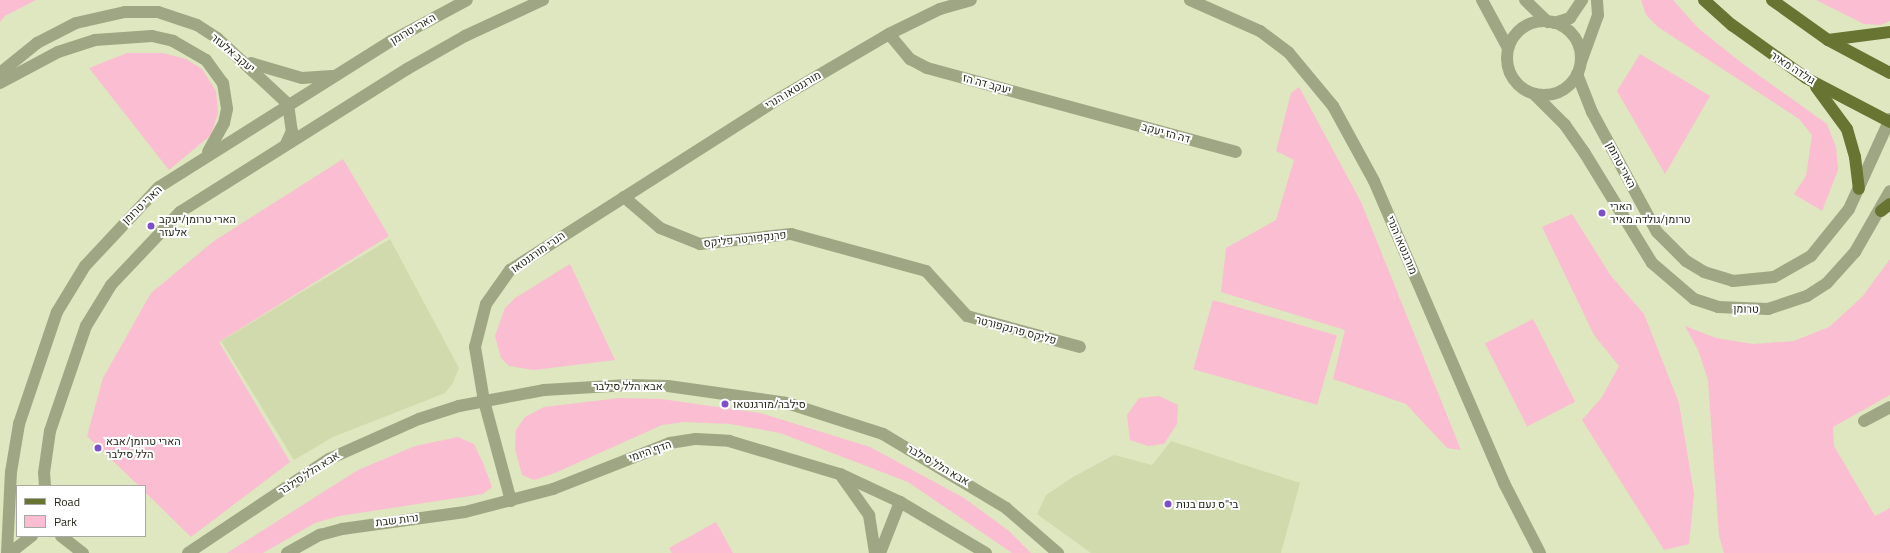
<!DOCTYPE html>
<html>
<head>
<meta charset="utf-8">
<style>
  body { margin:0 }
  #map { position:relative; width:1890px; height:553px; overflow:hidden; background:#dee7bf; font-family:"Titillium Web",Heebo,sans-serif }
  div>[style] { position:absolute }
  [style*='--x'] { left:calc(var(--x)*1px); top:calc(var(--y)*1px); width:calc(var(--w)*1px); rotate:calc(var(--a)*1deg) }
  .built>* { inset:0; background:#d0daac }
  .green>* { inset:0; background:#fbbdd1; transform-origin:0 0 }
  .minor>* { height:12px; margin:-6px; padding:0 6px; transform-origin:6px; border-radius:6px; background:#9fa684 }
  .minor>.ring { margin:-6px; padding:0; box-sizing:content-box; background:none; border:12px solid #9fa684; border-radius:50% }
  .major>* { height:12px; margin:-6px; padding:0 6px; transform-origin:6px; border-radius:6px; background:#687432 }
  .dots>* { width:11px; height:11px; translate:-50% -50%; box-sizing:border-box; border:2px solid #fff; border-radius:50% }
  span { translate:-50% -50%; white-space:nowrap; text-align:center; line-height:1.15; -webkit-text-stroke:4px #fff; paint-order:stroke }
  .street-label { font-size:11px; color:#252819 }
  .poi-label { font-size:11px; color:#252819 }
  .left { translate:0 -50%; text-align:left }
  .legend { position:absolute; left:16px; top:485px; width:130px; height:52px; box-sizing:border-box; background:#fff; border:1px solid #a8a9a3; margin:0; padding:5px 7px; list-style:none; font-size:12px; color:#252819 }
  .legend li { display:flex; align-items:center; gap:8px; height:20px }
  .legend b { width:20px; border:1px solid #a8a9a3 }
</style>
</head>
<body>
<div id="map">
  <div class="built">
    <div style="clip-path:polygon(390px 239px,459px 368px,453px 383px,445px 393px,333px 437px,294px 460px,221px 341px)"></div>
    <div style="clip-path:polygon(1171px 441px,1300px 483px,1281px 553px,1091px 553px,1037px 514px,1046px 495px,1073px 477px,1114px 455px,1152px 465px)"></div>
  </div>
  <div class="green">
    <div style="clip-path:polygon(0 0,36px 0,5px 16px,0 22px)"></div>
    <div style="clip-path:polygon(1641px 0,1673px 0,1698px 28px,1743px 64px,1827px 124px,1836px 147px,1838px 170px,1822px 211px,1794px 194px,1806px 176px,1812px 135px,1799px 119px,1658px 27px,1646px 15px)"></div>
    <div style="clip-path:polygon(1816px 0,1890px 0,1890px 21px,1881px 25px,1864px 24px)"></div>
    <div style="clip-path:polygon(127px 53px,163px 53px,186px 59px,202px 69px,216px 91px,218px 113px,211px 135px,169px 170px,89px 68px)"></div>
    <div style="clip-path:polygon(1640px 54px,1710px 96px,1665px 174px,1617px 91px)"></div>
    <div style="clip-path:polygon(1299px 87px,1361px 202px,1461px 450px,1447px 448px,1406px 404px,1333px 379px,1345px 330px,1221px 292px,1226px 248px,1276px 220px,1294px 160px,1276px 151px,1291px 93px)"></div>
    <div style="clip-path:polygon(343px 159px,389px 236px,219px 342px,290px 462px,191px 537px,145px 492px,145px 486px,139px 486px,87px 436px,103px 378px,151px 293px,214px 241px)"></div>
    <div style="clip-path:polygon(1572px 214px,1611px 276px,1644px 314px,1679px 403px,1694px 493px,1689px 544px,1664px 550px,1582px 420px,1602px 397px,1619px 366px,1594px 335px,1542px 227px)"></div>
    <div style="clip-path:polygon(1890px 259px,1890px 395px,1833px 427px,1834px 446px,1875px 516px,1890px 508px,1890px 553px,1724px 553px,1719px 536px,1708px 380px,1698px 350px,1685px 326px,1716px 338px,1753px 344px,1794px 341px,1829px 327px,1862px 297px)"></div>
    <div style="clip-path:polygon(570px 264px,615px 360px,534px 370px,509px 366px,501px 358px,495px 336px,505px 308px,515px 298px)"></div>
    <div style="left:1213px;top:300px;width:129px;height:72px;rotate:16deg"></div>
    <div style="left:1533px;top:319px;width:93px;height:54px;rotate:63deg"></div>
    <div style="clip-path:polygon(1159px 396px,1178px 405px,1177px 424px,1164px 444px,1148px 446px,1130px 440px,1127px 415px,1139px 398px)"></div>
    <div style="clip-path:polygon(619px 398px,661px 399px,760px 413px,870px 447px,964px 498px,1009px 531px,1031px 553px,1012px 553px,908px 482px,780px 433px,730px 424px,684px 422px,662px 425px,555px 473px,534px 480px,522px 475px,515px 449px,516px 430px,525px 417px,544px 407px)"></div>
    <div style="clip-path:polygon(458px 437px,474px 444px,483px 463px,492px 487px,483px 494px,339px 516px,315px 523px,263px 553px,227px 553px,358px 470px,415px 446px)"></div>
    <div style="clip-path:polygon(716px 522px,733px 553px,672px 553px,669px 548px)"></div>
  </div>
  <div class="minor">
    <div style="--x:1190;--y:0;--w:77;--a:23.9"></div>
    <div style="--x:1260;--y:31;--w:36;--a:37"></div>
    <div style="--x:1289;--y:53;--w:69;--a:50.3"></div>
    <div style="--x:1333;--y:106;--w:85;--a:61.3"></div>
    <div style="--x:1374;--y:181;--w:329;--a:66.7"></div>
    <div style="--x:1504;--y:483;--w:79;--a:62.8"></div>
    <div style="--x:1482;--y:0;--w:55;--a:61.6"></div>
    <div style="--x:1525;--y:0;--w:32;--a:44"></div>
    <div class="ring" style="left:1507px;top:21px;width:62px;height:62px"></div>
    <div style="--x:1554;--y:23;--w:17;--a:-17"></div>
    <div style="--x:1570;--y:18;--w:22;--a:-56"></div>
    <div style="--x:889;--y:34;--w:33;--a:50"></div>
    <div style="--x:910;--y:59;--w:19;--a:28"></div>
    <div style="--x:927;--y:68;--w:320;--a:15.2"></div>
    <div style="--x:1581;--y:62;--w:50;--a:-70.1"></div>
    <div style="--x:1598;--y:15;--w:15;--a:-94"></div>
    <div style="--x:251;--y:63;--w:53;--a:16.4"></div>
    <div style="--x:302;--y:78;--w:30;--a:-4"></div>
    <div style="--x:0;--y:73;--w:48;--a:-39"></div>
    <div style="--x:37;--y:43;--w:44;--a:-27.1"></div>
    <div style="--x:76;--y:23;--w:50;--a:-12.7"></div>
    <div style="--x:125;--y:12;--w:33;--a:0"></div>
    <div style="--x:158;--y:12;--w:41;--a:18.4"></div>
    <div style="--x:197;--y:25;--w:24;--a:33"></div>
    <div style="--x:217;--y:38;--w:97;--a:42.9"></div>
    <div style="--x:288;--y:104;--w:27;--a:82"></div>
    <div style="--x:292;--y:131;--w:14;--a:115"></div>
    <div style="--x:1577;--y:74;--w:41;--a:68.5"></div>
    <div style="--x:1592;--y:112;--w:136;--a:61.6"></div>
    <div style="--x:1657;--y:232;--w:41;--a:45"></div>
    <div style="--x:1686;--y:261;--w:21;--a:31"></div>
    <div style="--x:1704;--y:272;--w:30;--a:17"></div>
    <div style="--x:1733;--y:281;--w:41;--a:-5.6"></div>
    <div style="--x:1774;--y:277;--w:43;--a:-29.6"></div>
    <div style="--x:1811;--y:256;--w:60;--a:-51"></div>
    <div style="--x:1849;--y:209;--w:99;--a:-65.5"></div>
    <div style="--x:0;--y:83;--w:66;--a:-28.1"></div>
    <div style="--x:58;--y:52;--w:39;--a:-18"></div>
    <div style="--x:95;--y:40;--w:57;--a:-4"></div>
    <div style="--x:152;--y:36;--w:22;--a:13"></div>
    <div style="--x:173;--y:41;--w:38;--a:30"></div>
    <div style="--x:206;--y:60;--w:29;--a:54"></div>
    <div style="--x:223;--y:83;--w:26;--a:81"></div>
    <div style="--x:227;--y:109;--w:14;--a:102"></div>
    <div style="--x:224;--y:123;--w:33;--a:119"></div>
    <div style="--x:1534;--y:94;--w:44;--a:45"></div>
    <div style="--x:1565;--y:125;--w:33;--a:55"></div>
    <div style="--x:1584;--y:152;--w:130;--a:58.5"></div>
    <div style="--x:1652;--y:263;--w:55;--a:40.6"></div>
    <div style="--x:1694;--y:299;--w:25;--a:18"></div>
    <div style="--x:1718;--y:307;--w:50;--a:2.3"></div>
    <div style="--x:1768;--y:309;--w:41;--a:-18.4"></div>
    <div style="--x:1807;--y:296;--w:24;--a:-33"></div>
    <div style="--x:1827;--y:283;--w:42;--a:-47.9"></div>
    <div style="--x:1855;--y:252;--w:70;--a:-60.2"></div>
    <div style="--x:624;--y:197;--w:48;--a:40.7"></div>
    <div style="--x:660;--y:228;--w:43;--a:21.8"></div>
    <div style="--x:700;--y:244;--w:92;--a:-6.3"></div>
    <div style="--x:791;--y:234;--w:140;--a:15.3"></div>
    <div style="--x:926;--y:271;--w:61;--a:47.7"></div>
    <div style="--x:967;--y:316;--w:117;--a:15.3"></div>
    <div style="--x:1864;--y:421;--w:30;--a:-28"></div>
    <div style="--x:842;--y:477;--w:47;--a:54.6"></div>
    <div style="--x:869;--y:515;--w:38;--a:81"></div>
    <div style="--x:45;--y:486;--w:13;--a:-94"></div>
    <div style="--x:44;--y:473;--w:42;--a:-81.9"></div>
    <div style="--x:50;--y:431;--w:111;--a:-71.1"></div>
    <div style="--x:86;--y:326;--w:48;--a:-58.6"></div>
    <div style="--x:111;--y:285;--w:100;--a:-46.6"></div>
    <div style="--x:180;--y:212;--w:268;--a:-32.2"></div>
    <div style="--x:407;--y:69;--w:67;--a:-29.6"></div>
    <div style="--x:465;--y:36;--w:86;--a:-24.8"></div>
    <div style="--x:511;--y:501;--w:104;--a:-105.1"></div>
    <div style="--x:484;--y:401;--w:55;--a:-99.5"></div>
    <div style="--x:475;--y:347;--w:44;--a:-75.7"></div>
    <div style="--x:486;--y:304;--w:42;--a:-54.8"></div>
    <div style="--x:510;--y:270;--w:320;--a:-32.5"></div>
    <div style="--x:780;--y:98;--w:126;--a:-30.4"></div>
    <div style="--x:889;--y:34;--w:57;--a:-26.1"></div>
    <div style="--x:940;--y:9;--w:32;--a:-16"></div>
    <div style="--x:61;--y:536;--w:28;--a:38"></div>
    <div style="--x:7;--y:553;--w:81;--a:-87.2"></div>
    <div style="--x:11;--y:472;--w:49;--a:-80.5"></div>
    <div style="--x:19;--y:424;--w:118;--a:-71.3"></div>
    <div style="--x:57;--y:312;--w:54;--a:-58.7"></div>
    <div style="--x:85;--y:266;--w:108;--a:-46.9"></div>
    <div style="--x:159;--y:187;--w:274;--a:-32.2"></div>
    <div style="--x:391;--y:41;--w:86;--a:-28.3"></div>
    <div style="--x:10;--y:553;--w:28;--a:-38"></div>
    <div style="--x:188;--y:553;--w:169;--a:-33.7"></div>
    <div style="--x:329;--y:459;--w:98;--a:-24"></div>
    <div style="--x:419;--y:419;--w:42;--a:-18"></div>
    <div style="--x:459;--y:406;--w:86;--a:-10.7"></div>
    <div style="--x:544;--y:390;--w:84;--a:-3.4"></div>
    <div style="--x:628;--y:385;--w:40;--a:1.4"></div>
    <div style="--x:668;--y:386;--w:120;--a:8.1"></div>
    <div style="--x:787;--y:403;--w:101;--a:17.9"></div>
    <div style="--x:883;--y:434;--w:144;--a:31"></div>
    <div style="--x:1006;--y:508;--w:69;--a:40.9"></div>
    <div style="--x:287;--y:553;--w:38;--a:-29"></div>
    <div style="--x:320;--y:535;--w:23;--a:-15"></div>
    <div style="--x:342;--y:529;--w:124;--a:-7.9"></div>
    <div style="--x:465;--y:512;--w:91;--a:-14.6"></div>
    <div style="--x:553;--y:489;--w:126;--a:-21.5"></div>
    <div style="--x:670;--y:443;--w:26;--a:-9"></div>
    <div style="--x:696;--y:439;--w:33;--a:3"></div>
    <div style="--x:729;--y:441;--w:116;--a:16.6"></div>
    <div style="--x:840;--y:474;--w:66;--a:25"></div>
    <div style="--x:900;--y:502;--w:100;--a:30.7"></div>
    <div style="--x:880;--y:553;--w:55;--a:-68.6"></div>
  </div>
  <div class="major">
    <div style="--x:1704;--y:0;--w:38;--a:42"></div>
    <div style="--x:1732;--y:25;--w:91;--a:35.6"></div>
    <div style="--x:1806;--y:78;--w:95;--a:27.6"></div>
    <div style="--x:1772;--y:0;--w:69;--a:35.5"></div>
    <div style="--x:1828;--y:40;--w:70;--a:28"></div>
    <div style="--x:1828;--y:40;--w:63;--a:-7.4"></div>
    <div style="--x:1816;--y:87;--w:52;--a:53.6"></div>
    <div style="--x:1847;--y:129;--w:29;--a:74"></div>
    <div style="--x:1855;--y:157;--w:32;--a:83"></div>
    <div style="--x:1881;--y:211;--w:11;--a:-38"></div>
  </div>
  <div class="dots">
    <div style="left:1602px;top:213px;background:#7e4fc8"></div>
    <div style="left:151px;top:226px;background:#7e4fc8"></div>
    <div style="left:725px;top:404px;background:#7e4fc8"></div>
    <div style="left:98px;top:448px;background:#7e4fc8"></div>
    <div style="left:1168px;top:504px;background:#7e4fc8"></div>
  </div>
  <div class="street-label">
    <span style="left:413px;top:29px;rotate:-30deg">הארי טרומן</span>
    <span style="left:233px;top:53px;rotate:40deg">יעקב אלעזר</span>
    <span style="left:1793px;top:68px;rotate:33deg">גולדה מאיר</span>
    <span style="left:987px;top:84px;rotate:15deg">יעקב דה הז</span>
    <span style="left:793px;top:90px;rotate:-31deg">מורגנטאו הנרי</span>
    <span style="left:1166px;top:133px;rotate:15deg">דה הז יעקב</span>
    <span style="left:1621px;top:165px;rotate:62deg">הארי טרומן</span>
    <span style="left:142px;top:205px;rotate:-44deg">הארי טרומן</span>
    <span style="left:745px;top:239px;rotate:-6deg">פרנקפורטר פליקס</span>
    <span style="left:1402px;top:245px;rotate:67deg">מורגנטאו הנרי</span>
    <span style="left:538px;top:252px;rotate:-35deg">הנרי מורגנטאו</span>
    <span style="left:1746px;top:309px;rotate:1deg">טרומן</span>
    <span style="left:1016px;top:330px;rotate:15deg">פליקס פרנקפורטר</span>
    <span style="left:628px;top:386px">אבא הלל סילבר</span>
    <span style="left:650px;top:451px;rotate:-19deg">הדף היומי</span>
    <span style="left:938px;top:465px;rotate:30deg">אבא הלל סילבר</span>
    <span style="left:309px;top:473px;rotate:-33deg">אבא הלל סילבר</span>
    <span style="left:397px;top:520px;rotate:-7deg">נרות שבת</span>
  </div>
  <div class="poi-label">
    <span class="left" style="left:1610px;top:213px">הארי<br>טרומן/גולדה מאיר</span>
    <span class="left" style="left:159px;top:226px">הארי טרומן/יעקב<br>אלעזר</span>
    <span class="left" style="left:733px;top:404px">סילבר/מורגנטאו</span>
    <span class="left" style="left:106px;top:448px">הארי טרומן/אבא<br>הלל סילבר</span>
    <span class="left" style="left:1176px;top:504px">בי"ס נעם בנות</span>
  </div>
  <ul class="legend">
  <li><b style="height:5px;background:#687432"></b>Road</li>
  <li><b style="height:11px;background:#fbbdd1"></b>Park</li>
  </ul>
</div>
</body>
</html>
